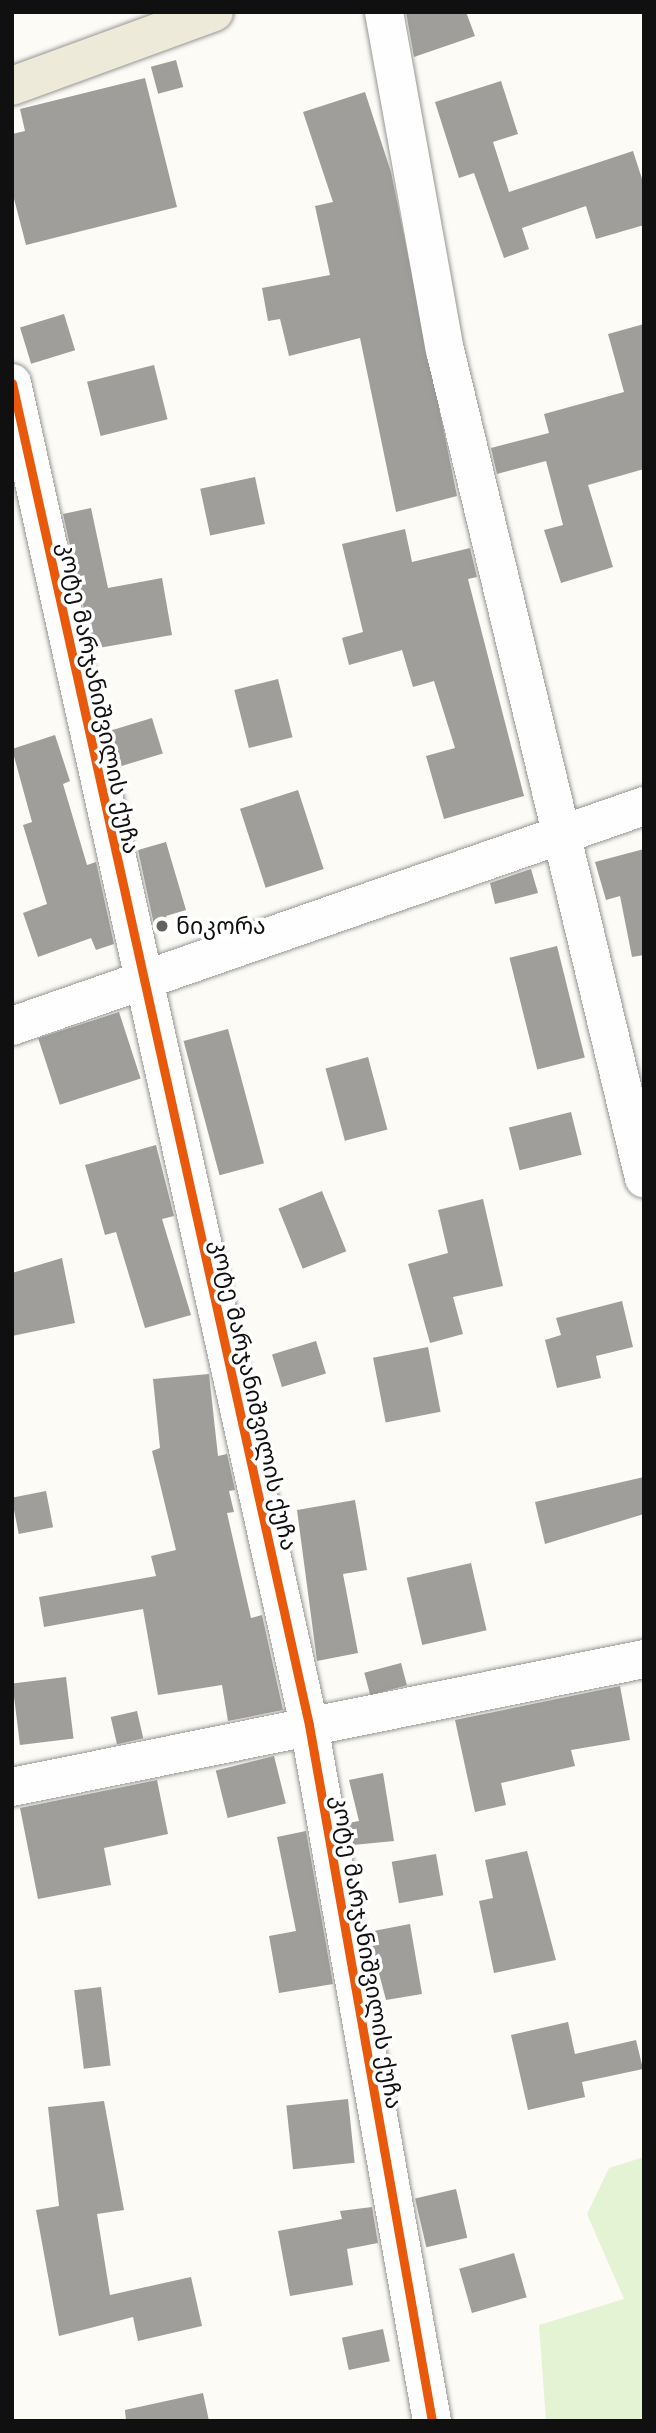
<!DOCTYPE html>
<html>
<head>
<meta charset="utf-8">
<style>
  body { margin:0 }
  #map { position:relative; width:656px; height:2433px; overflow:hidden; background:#fcfbf6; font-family:Lora,"Noto Sans Georgian",serif }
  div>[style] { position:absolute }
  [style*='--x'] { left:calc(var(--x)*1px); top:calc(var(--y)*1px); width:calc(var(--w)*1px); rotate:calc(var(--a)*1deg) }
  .green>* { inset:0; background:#e4f3d4 }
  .building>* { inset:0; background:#a09e9b; transform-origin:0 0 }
  .roads { filter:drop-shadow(0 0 2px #969694) drop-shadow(0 0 2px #969694) }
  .minor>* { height:38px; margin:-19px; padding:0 19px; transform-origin:19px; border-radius:19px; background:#fffefe }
  .major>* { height:38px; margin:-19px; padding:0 19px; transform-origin:19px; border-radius:19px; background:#eeeada }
  .cycleway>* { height:9px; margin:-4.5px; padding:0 4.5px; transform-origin:4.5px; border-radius:4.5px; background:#e8590c }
  .dots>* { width:19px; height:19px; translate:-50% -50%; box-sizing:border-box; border:4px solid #fff; border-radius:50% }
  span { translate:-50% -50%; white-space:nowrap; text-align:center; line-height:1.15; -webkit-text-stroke:7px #fff; paint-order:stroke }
  .street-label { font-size:23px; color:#101010 }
  .poi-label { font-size:23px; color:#101010 }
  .left { translate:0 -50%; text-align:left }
  .frame { position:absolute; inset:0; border:14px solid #101010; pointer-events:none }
</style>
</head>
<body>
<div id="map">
  <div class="green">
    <div style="clip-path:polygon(644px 2157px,644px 2421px,546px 2421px,539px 2325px,624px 2299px,587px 2214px,609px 2168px)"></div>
  </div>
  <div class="building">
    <div style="clip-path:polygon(406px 12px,466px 12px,475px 36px,414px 57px)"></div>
    <div style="left:176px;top:60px;width:28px;height:26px;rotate:75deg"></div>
    <div style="clip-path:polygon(145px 78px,177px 207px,26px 245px,12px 191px,12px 134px,25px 131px,20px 109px)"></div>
    <div style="clip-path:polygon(501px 81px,518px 134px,493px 142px,509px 192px,633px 151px,644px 185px,644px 225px,596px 239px,586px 206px,522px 228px,529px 249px,504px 258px,474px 173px,459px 178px,435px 102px)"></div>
    <div style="clip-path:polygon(365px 92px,391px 172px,457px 496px,396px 512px,360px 338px,289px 356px,280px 319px,268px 321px,262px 288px,330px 275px,315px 206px,333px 202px,303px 112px)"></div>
    <div style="left:64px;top:314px;width:38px;height:46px;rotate:73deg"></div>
    <div style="clip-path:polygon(644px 324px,644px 469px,588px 485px,613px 567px,561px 583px,544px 530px,563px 525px,546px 461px,497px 474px,491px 448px,549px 433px,544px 414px,624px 392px,608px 334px)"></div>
    <div style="left:154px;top:365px;width:56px;height:69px;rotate:76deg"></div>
    <div style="left:255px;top:477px;width:48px;height:56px;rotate:78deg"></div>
    <div style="clip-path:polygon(91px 508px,108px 588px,162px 578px,172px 635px,93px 649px,63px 514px)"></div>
    <div style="clip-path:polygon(405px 529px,412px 562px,470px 548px,477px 577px,468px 579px,524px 796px,444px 819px,426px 756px,455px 748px,434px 681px,413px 687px,402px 650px,349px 665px,342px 638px,363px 632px,342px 544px)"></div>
    <div style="left:278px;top:679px;width:60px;height:45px;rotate:76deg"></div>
    <div style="left:152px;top:718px;width:37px;height:43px;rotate:73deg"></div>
    <div style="clip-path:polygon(55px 735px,70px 781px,63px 784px,87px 865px,96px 862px,114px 944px,96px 950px,91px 938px,38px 957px,23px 913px,47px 904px,23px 825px,32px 822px,12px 749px)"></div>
    <div style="left:298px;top:790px;width:83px;height:61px;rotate:72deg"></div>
    <div style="clip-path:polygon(166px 842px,186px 910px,166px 916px,168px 924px,155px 929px,138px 850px)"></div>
    <div style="clip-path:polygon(644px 849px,644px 955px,632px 957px,620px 896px,606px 900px,595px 862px)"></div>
    <div style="clip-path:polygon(531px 869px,538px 893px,495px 904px,490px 883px)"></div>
    <div style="left:557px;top:946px;width:115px;height:49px;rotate:76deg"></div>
    <div style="left:119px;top:1012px;width:70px;height:85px;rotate:72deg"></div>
    <div style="left:228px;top:1029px;width:139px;height:46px;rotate:75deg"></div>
    <div style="left:368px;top:1057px;width:75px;height:44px;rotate:75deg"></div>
    <div style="left:571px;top:1112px;width:44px;height:64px;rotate:76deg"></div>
    <div style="clip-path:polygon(156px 1145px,174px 1216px,162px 1219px,191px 1315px,145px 1328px,116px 1232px,105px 1235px,85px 1165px)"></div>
    <div style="left:322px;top:1191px;width:65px;height:47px;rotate:68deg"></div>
    <div style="clip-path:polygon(483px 1199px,503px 1286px,453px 1297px,463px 1334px,430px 1343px,408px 1264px,448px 1253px,438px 1210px)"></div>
    <div style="clip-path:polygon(62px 1258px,75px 1323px,12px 1336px,12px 1273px)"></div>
    <div style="clip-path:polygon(622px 1301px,633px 1347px,596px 1356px,601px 1378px,557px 1388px,545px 1340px,561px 1335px,556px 1318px)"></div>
    <div style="left:316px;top:1341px;width:34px;height:46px;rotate:73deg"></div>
    <div style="left:428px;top:1347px;width:66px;height:56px;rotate:79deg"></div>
    <div style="clip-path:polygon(209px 1374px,218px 1456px,227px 1454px,235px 1490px,229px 1491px,234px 1512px,227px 1513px,251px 1618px,262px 1615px,283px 1710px,228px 1721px,222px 1685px,158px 1695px,143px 1609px,44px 1627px,39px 1597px,156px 1576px,151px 1556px,176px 1550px,152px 1451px,160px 1448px,153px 1379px)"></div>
    <div style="clip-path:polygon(644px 1477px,644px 1514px,545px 1544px,535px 1502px)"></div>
    <div style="left:46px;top:1491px;width:37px;height:35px;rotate:79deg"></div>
    <div style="clip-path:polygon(355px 1500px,367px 1570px,343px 1574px,358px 1653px,317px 1661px,297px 1510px)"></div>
    <div style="left:471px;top:1563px;width:69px;height:66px;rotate:77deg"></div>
    <div style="left:401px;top:1663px;width:23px;height:38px;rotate:75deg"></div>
    <div style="left:66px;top:1677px;width:62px;height:54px;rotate:83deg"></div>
    <div style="clip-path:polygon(620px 1686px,630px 1740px,571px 1750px,575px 1766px,501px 1783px,506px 1805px,475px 1812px,455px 1720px)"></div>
    <div style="left:137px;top:1711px;width:28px;height:27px;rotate:77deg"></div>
    <div style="left:274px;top:1756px;width:49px;height:60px;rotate:76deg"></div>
    <div style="clip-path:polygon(383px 1773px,394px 1841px,353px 1845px,348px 1823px,359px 1821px,349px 1780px)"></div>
    <div style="clip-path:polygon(157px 1780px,168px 1834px,104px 1848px,111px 1885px,38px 1899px,20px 1808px)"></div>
    <div style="clip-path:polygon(306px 1831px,333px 1984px,279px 1993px,269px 1936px,296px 1931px,277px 1837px)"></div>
    <div style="clip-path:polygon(527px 1851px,556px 1960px,494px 1973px,479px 1901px,493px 1898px,485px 1860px)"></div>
    <div style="left:436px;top:1854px;width:42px;height:45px;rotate:80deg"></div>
    <div style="clip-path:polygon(410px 1924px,422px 1994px,386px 2000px,368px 1932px)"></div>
    <div style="left:101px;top:1987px;width:79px;height:27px;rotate:83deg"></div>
    <div style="clip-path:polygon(568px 2022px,575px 2054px,636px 2040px,643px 2069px,582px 2082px,585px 2097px,528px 2110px,511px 2035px)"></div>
    <div style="left:348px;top:2099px;width:64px;height:62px;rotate:84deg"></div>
    <div style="clip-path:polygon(104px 2101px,124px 2210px,97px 2214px,110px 2295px,191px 2277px,202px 2326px,138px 2341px,133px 2317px,59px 2336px,36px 2210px,59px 2206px,48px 2107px)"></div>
    <div style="left:456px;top:2189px;width:50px;height:42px;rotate:77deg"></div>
    <div style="clip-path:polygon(372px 2207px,378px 2243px,347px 2249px,353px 2285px,290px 2296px,278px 2231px,342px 2219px,340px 2211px)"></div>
    <div style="left:514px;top:2253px;width:46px;height:57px;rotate:74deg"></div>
    <div style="left:383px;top:2329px;width:33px;height:42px;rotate:78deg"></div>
    <div style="clip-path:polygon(203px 2393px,209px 2421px,126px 2421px,125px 2410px)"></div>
  </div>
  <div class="roads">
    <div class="minor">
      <div style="--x:384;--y:12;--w:343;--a:79.8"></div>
      <div style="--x:445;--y:350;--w:852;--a:76.49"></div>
      <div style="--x:12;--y:383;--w:1374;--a:77.52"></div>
      <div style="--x:309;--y:1725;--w:707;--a:79.98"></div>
      <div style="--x:12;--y:1026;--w:669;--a:-19.19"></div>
      <div style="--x:12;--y:1787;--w:645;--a:-11.45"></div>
    </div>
    <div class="major">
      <div style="--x:12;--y:86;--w:215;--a:-20.1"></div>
    </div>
  </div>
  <div class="cycleway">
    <div style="--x:12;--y:383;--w:1374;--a:77.52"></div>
    <div style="--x:309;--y:1725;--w:707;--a:79.98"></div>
  </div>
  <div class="dots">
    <div style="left:162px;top:926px;background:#636260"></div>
  </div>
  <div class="street-label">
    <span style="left:99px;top:698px;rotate:78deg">კოტე მარჯანიშვილის ქუჩა</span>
    <span style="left:254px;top:1395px;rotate:77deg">კოტე მარჯანიშვილის ქუჩა</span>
    <span style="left:367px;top:1952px;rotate:80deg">კოტე მარჯანიშვილის ქუჩა</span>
  </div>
  <div class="poi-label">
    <span class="left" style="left:176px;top:926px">ნიკორა</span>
  </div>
  <div class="frame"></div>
</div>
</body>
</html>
